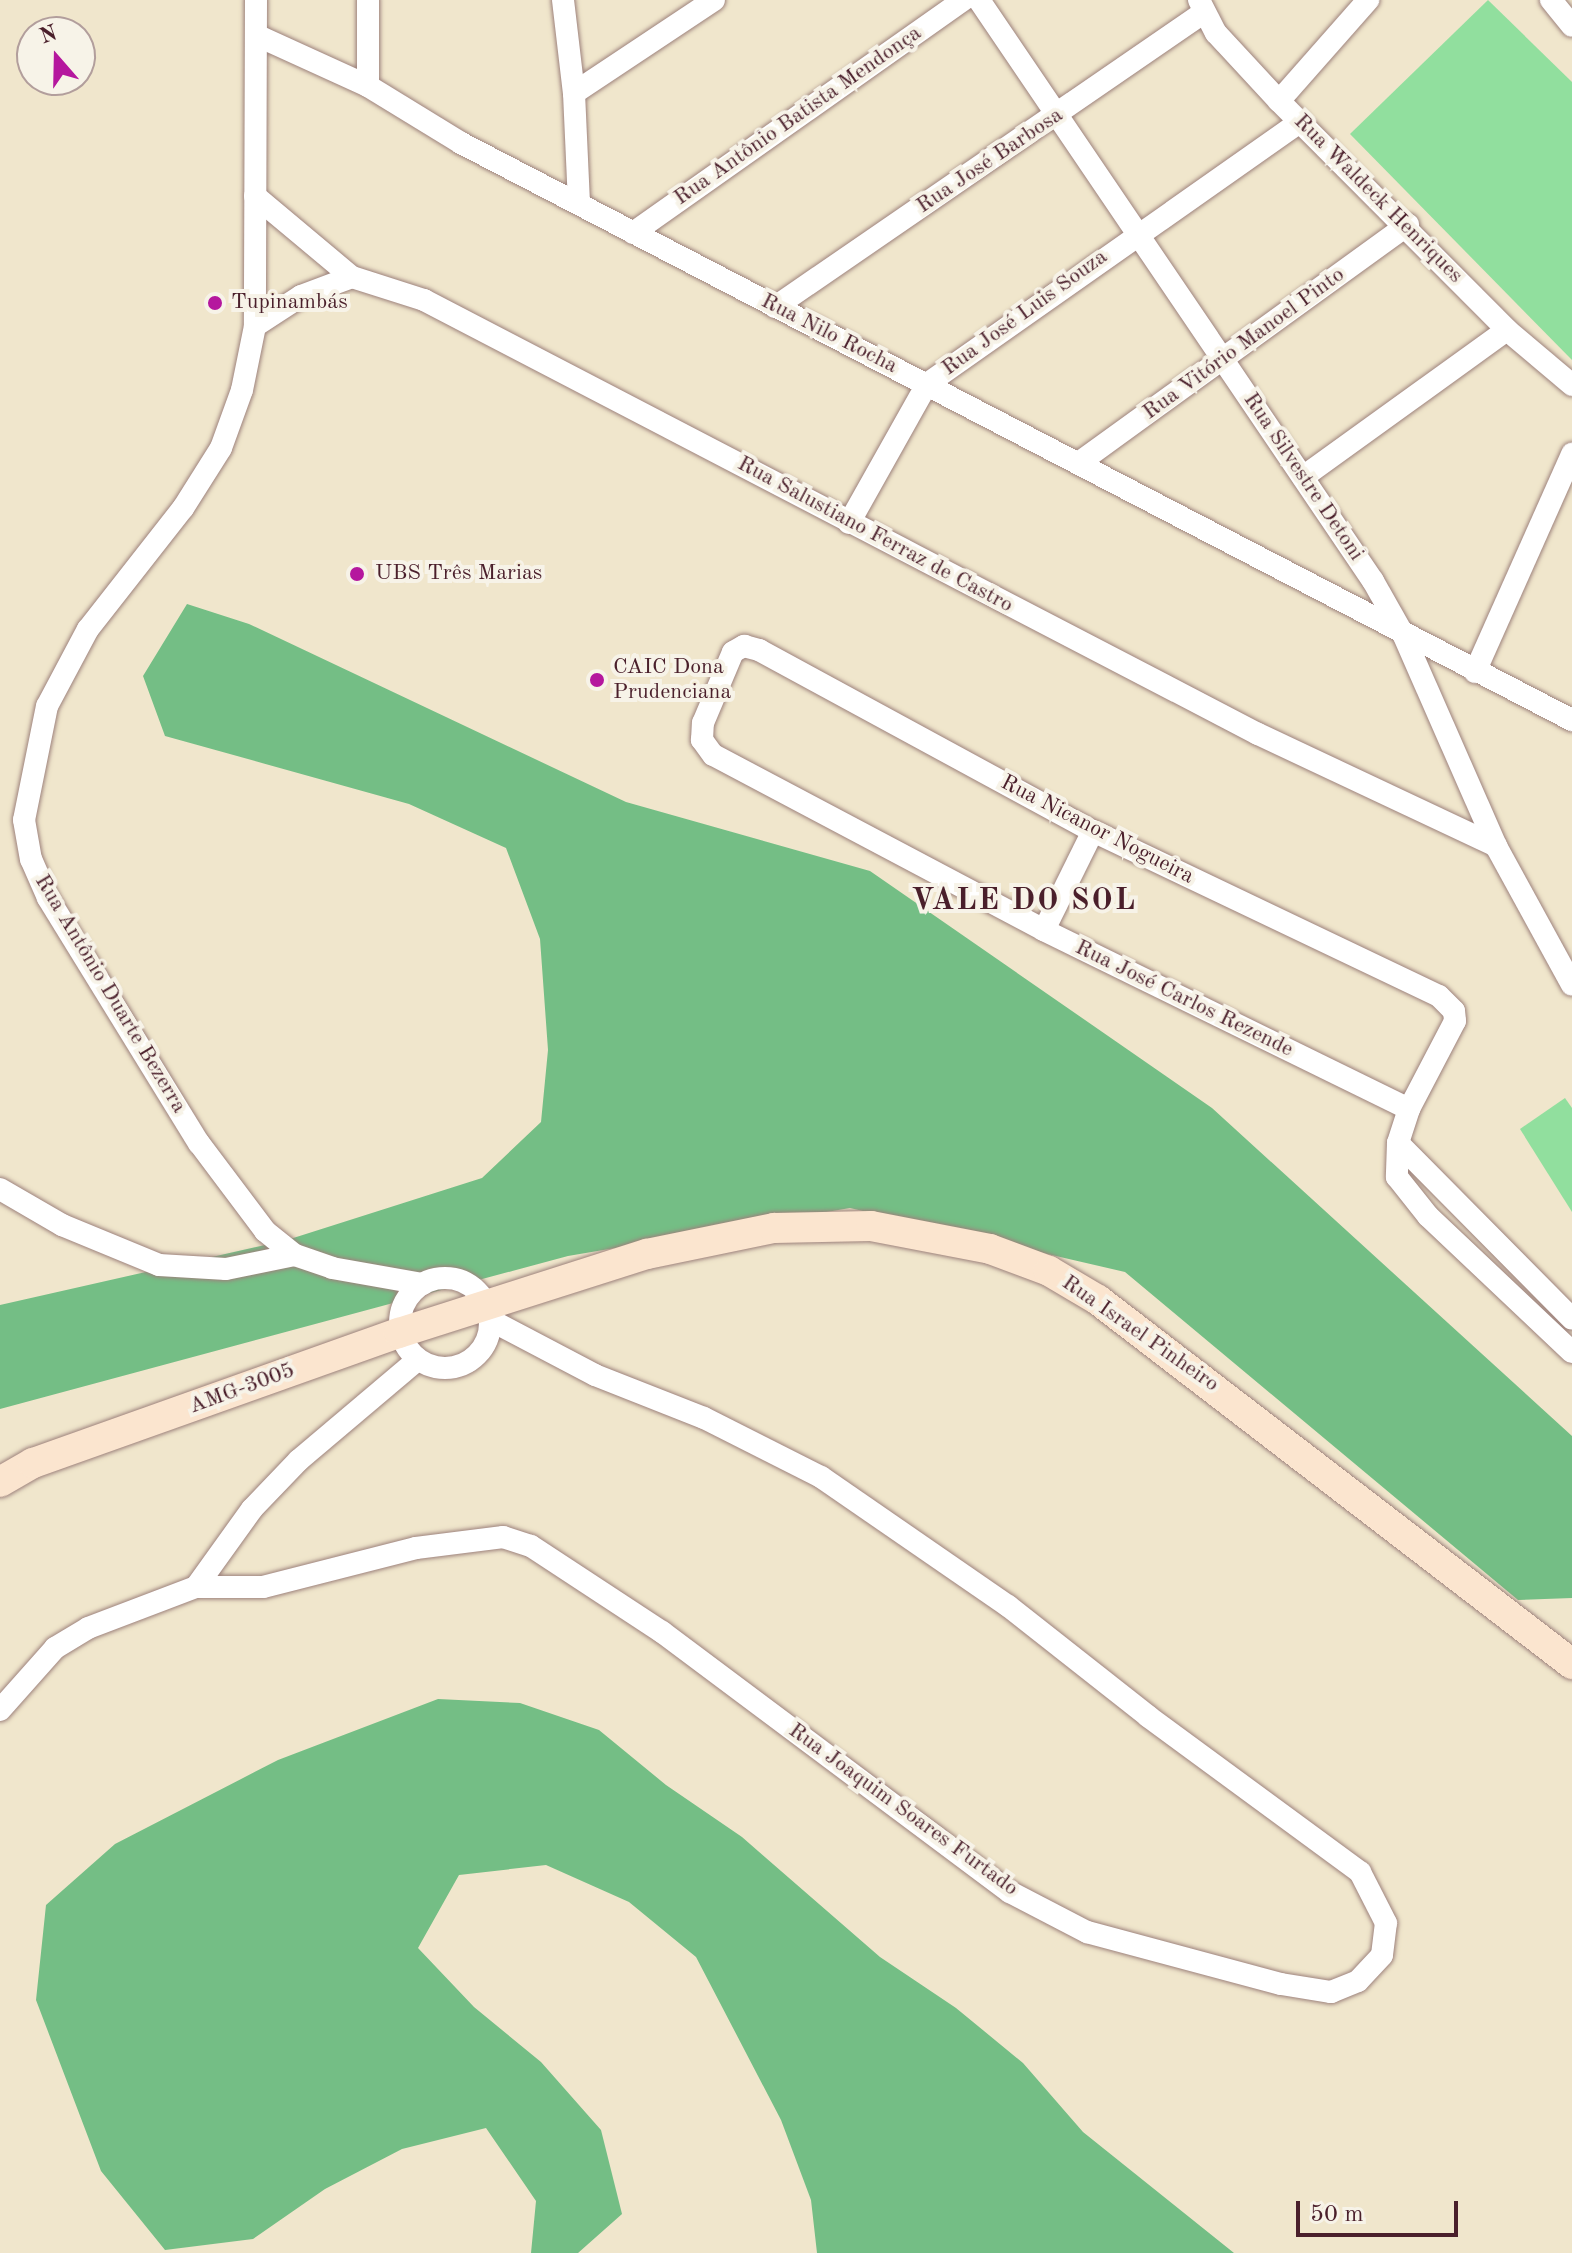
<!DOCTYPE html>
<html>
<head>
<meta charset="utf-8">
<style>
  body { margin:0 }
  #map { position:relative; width:1572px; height:2253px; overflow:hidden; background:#f0e6cc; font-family:"Old Standard TT",serif }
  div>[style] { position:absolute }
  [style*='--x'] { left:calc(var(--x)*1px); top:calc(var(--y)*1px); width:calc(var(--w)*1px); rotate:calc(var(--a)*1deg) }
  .green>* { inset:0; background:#91df9e }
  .forest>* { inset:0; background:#74be85 }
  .roads { filter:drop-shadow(0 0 2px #9d827c) drop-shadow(0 0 2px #9d827c) }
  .street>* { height:22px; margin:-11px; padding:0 11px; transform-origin:11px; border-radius:11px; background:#fff }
  .street>.ring { margin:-11px; padding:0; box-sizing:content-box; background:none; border:22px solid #fff; border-radius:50% }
  .secondary>* { height:30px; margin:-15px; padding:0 15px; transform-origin:15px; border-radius:15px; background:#fbe5cf }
  .dots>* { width:22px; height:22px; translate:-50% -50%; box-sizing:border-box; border:4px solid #f7f3e8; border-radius:50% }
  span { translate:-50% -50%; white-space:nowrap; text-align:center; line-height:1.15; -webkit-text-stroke:8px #f7f3e8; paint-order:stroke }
  .street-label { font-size:22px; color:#4a1f2b }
  .poi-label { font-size:22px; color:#4a1f2b }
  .left { translate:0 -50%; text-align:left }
  .district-label { font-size:30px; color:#4a1f2b; font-weight:700; letter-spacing:2px }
  .north { position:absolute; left:16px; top:16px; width:80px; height:80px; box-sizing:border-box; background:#f7f3e8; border:2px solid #b29e9c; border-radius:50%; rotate:340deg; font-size:22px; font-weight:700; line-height:32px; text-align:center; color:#4a1f2b }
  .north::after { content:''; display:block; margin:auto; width:28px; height:36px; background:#b5179e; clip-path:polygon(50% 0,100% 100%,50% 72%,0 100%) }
  .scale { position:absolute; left:1296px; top:2201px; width:162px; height:36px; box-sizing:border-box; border:4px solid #4a1f2b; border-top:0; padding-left:10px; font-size:24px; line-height:28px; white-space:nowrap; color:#4a1f2b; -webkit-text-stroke:6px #f7f3e8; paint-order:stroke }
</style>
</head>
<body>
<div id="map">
  <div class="green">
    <div style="clip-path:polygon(1488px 0,1572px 82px,1572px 360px,1350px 134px)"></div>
    <div style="clip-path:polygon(1565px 1098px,1572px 1108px,1572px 1212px,1520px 1129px)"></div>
  </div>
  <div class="forest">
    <div style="clip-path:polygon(187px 604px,249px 624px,626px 802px,870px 871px,1212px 1108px,1572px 1436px,1572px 1598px,1518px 1600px,1125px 1272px,850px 1208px,568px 1256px,0 1409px,0 1305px,287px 1240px,482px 1178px,541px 1122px,548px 1050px,540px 939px,506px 848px,409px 804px,165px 736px,143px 676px)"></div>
    <div style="clip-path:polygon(438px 1699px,520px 1703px,599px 1730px,666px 1785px,742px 1837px,880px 1957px,956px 2008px,1023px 2063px,1083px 2132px,1234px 2253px,817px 2253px,811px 2200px,781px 2120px,696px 1957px,629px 1902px,546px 1865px,459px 1875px,418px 1948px,474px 2007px,541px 2062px,601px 2130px,622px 2214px,578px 2253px,531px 2253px,536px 2201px,486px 2128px,402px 2149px,325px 2189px,253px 2239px,165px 2250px,101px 2171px,36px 2000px,46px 1905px,115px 1844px,278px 1760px)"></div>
  </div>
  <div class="roads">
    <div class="street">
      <div style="--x:256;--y:0;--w:326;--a:90.2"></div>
      <div style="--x:255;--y:326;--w:65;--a:101.5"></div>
      <div style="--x:242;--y:390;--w:62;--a:109.9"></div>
      <div style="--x:221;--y:448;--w:71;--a:122.3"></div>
      <div style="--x:183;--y:508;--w:154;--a:128.1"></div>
      <div style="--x:88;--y:629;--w:87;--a:118"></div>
      <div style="--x:47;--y:706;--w:116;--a:101.4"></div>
      <div style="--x:24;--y:820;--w:40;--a:80"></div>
      <div style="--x:31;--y:859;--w:43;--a:66.4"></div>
      <div style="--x:48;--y:898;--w:288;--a:58.4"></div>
      <div style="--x:199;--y:1143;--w:110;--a:53.1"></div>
      <div style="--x:265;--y:1231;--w:38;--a:39"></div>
      <div style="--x:295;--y:1255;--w:39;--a:19"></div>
      <div style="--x:332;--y:1268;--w:92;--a:10"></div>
      <div style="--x:368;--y:0;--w:86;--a:90"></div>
      <div style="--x:563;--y:0;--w:94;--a:83.3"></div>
      <div style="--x:574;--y:93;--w:110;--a:87.4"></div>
      <div style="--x:979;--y:0;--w:702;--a:55.86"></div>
      <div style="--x:1373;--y:581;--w:61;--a:60.5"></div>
      <div style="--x:1403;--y:634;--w:232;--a:66.3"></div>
      <div style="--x:1496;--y:846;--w:158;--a:61.3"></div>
      <div style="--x:1199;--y:0;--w:37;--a:63"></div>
      <div style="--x:1216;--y:33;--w:93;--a:47.2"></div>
      <div style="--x:1279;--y:101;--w:323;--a:45.1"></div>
      <div style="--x:1507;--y:330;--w:85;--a:40.2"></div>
      <div style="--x:1551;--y:0;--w:33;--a:51"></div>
      <div style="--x:256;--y:35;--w:123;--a:24.5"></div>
      <div style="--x:368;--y:86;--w:109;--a:31.5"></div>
      <div style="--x:461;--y:143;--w:1252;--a:27.45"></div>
      <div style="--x:574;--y:93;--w:168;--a:-33.6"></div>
      <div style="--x:1279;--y:101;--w:135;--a:-48.6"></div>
      <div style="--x:255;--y:196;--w:126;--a:39.9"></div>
      <div style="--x:633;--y:233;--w:404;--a:-35.2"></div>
      <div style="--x:775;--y:307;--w:519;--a:-34.49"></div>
      <div style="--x:255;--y:326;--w:55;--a:-33.1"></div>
      <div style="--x:301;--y:296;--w:54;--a:-20.4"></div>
      <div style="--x:352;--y:277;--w:76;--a:17.7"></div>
      <div style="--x:424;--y:300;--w:940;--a:27.49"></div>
      <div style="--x:1258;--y:734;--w:263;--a:25.2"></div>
      <div style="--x:1080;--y:462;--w:405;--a:-35.9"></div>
      <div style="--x:1303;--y:477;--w:251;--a:-35.8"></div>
      <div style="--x:849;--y:523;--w:159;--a:-60.7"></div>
      <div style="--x:927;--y:384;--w:456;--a:-35.1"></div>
      <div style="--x:1475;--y:672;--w:239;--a:-66"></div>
      <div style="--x:1044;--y:930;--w:110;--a:-63.7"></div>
      <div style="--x:1409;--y:1109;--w:407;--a:-153.9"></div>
      <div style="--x:1044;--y:930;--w:374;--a:-152.1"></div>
      <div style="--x:713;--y:755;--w:19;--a:-126"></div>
      <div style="--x:702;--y:740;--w:17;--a:-87"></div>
      <div style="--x:703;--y:723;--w:77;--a:-67.1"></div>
      <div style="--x:733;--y:652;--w:13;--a:-29"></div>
      <div style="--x:744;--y:646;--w:16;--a:15"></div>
      <div style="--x:759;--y:650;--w:380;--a:28.5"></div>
      <div style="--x:1093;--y:831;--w:383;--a:25.5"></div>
      <div style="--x:1439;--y:996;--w:21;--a:45"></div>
      <div style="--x:1454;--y:1011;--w:10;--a:84"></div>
      <div style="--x:1455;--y:1021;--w:99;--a:117.6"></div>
      <div style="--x:1409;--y:1109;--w:36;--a:108"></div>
      <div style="--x:1398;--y:1143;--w:34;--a:92"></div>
      <div style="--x:1397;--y:1177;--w:50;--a:51.5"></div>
      <div style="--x:1428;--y:1216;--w:198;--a:43.4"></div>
      <div style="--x:1398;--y:1143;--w:247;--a:45.3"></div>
      <div style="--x:0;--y:1189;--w:72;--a:30.1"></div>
      <div style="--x:62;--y:1225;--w:105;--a:22.4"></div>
      <div style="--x:159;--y:1265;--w:67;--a:3.4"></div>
      <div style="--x:226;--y:1269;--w:70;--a:-11.5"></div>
      <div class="ring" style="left:400px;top:1278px;width:68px;height:68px"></div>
      <div style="--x:196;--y:1587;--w:96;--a:-54.3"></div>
      <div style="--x:252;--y:1509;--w:68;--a:-46.2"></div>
      <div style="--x:299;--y:1460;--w:153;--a:-40.2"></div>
      <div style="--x:0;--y:1710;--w:83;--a:-48.4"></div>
      <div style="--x:55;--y:1648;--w:39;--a:-31"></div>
      <div style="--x:88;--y:1628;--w:116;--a:-20.8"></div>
      <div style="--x:196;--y:1587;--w:67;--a:0"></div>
      <div style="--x:263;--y:1587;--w:158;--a:-14.3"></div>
      <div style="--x:416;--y:1548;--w:88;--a:-7.2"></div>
      <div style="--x:503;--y:1537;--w:29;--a:18"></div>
      <div style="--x:531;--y:1546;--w:157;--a:33.3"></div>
      <div style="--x:662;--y:1632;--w:434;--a:36.8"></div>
      <div style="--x:1010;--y:1892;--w:87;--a:27.5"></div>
      <div style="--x:1087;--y:1932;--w:201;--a:15"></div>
      <div style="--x:1281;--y:1984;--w:51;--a:9.1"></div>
      <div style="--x:1331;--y:1992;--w:29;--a:-22"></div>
      <div style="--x:1358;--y:1981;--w:35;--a:-47"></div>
      <div style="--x:1382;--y:1955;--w:32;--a:-83"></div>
      <div style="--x:1386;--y:1923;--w:57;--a:-117"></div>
      <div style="--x:1360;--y:1872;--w:263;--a:-143.7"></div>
      <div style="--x:1148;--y:1716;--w:178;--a:-141.8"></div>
      <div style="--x:1008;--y:1606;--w:227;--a:-145.4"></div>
      <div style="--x:821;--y:1477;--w:131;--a:-153.2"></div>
      <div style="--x:704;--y:1418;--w:117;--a:-158.5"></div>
      <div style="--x:595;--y:1375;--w:116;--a:-152.3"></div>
    </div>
    <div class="secondary">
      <div style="--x:0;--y:1482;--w:38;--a:-30"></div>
      <div style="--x:33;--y:1463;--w:388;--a:-19.6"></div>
      <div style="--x:399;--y:1333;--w:260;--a:-17.7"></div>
      <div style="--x:647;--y:1254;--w:130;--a:-11.6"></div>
      <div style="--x:774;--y:1228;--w:97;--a:-1.2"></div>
      <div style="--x:871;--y:1226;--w:121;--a:10.9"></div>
      <div style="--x:990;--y:1249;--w:63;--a:20.4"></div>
      <div style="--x:1049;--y:1271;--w:57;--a:30.6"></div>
      <div style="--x:1098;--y:1300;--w:598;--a:37.52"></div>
    </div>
  </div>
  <div class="dots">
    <div style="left:215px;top:303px;background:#b5179e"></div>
    <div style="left:357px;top:574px;background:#b5179e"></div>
    <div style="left:597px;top:680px;background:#b5179e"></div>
  </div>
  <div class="street-label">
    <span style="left:798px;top:116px;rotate:-35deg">Rua Antônio Batista Mendonça</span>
    <span style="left:990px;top:161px;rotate:-34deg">Rua José Barbosa</span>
    <span style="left:1378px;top:199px;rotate:45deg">Rua Waldeck Henriques</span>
    <span style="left:1025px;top:313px;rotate:-36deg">Rua José Luis Souza</span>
    <span style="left:829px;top:334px;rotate:27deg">Rua Nilo Rocha</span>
    <span style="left:1244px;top:344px;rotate:-36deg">Rua Vitório Manoel Pinto</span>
    <span style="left:1303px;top:477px;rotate:56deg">Rua Silvestre Detoni</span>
    <span style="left:875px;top:535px;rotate:28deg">Rua Salustiano Ferraz de Castro</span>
    <span style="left:1097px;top:830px;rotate:27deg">Rua Nicanor Nogueira</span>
    <span style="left:110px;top:994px;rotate:59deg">Rua Antônio Duarte Bezerra</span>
    <span style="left:1184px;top:999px;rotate:26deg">Rua José Carlos Rezende</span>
    <span style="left:1140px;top:1334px;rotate:35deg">Rua Israel Pinheiro</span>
    <span style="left:242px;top:1389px;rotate:-20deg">AMG-3005</span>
    <span style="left:903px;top:1810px;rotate:36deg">Rua Joaquim Soares Furtado</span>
  </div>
  <div class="poi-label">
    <span class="left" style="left:231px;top:303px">Tupinambás</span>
    <span class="left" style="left:375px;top:574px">UBS Três Marias</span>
    <span class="left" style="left:613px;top:680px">CAIC Dona<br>Prudenciana</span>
  </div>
  <div class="district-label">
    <span style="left:1024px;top:901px">VALE DO SOL</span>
  </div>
  <div class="north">N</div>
  <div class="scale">50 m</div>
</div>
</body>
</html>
